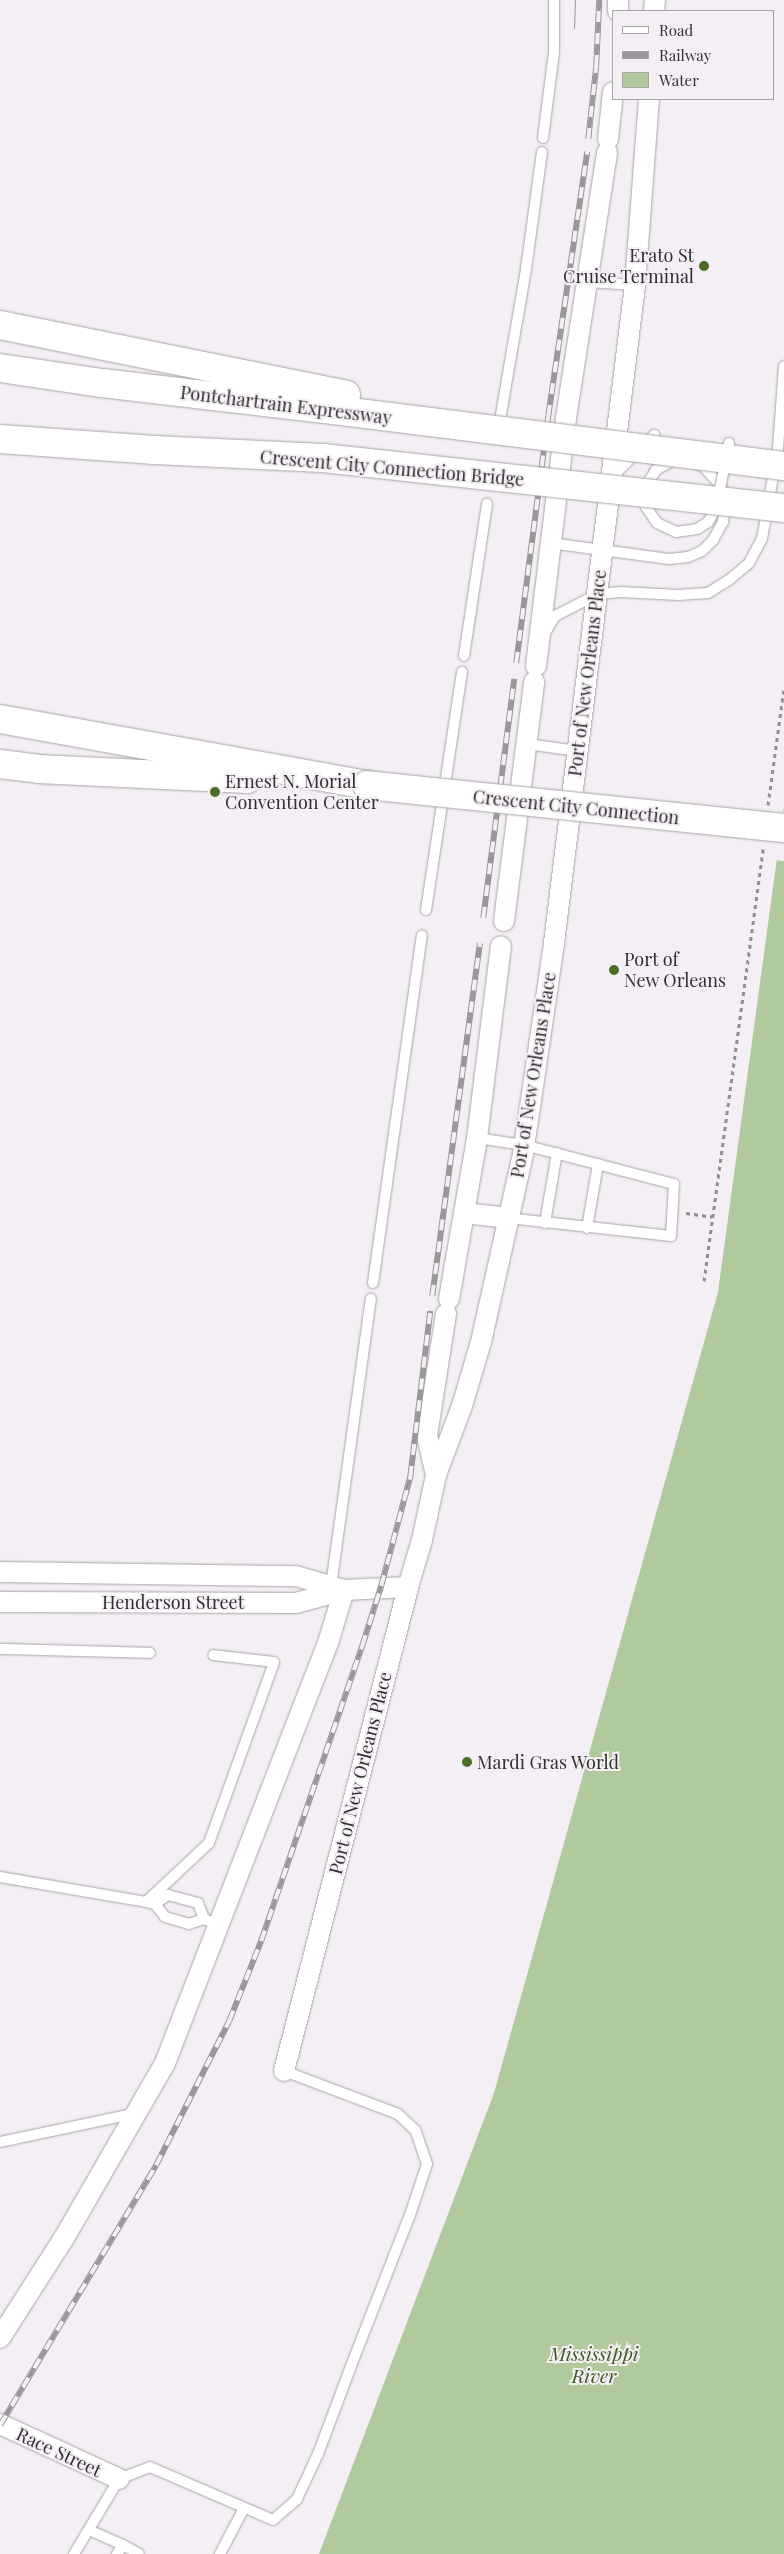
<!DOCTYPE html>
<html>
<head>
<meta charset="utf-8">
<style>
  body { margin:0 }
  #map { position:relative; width:784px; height:2554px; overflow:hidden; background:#f4eff4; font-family:"Playfair Display",serif }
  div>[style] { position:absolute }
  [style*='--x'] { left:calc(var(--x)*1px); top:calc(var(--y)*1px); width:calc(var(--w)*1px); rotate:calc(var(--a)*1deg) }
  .water>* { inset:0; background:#b1ca9d }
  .pier>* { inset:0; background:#f4eff4 }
  .path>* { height:3px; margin-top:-1.5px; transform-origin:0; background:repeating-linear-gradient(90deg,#928e92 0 4px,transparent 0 8px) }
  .roads { filter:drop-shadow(0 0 1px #a8a3a7) drop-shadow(0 0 1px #a8a3a7) }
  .lane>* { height:10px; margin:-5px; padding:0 5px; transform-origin:5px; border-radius:5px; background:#fff }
  .street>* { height:20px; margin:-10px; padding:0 10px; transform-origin:10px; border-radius:10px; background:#fff }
  .highway>* { height:28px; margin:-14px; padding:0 14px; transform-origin:14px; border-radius:14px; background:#fff }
  .tram>* { height:1px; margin:-0.5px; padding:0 0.5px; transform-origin:0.5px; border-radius:0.5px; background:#9a979a }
  .rail>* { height:5.5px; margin-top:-2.75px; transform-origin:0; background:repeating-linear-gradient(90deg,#f4eff4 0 11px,#9a979a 0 22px); box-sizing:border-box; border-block:1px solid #9a979a }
  .bridges { filter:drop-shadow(0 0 1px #a8a3a7) drop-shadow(0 0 1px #a8a3a7) }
  .lane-bridge>* { height:10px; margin:-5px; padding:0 5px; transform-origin:5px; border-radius:5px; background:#fff }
  .highway-bridge>* { height:28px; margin:-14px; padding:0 14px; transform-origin:14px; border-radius:14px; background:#fff }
  .dots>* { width:14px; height:14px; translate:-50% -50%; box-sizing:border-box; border:2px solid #f4eff4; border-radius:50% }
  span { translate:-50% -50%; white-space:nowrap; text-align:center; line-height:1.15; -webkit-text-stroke:4px #f4eff4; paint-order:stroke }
  .poi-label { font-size:18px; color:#302e30 }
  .right { translate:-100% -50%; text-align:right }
  .left { translate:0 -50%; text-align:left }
  .street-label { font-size:18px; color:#302e30 }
  .water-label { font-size:19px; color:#3d5b1c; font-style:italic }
  .legend { position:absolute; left:612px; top:10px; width:162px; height:90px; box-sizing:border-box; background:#f4eff4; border:1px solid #a6a2a6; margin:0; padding:6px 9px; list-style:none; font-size:15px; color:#302e30 }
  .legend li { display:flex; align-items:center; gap:10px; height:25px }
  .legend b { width:25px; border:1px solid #a6a2a6 }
</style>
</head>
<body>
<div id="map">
  <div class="water">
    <div style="clip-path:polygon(784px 806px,784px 2554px,319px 2554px,494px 2093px,718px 1292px)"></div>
  </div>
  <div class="pier">
    <div style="clip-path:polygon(781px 812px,784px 812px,784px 861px,774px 860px)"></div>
  </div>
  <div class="path">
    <div style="--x:768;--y:805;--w:118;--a:-82.2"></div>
    <div style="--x:686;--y:1213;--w:27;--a:8"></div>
    <div style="--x:704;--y:1281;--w:437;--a:-82.2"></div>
  </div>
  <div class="roads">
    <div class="lane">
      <div style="--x:543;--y:138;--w:87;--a:-82.7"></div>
      <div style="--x:554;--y:52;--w:52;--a:-90"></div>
      <div style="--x:588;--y:282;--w:47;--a:3.7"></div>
      <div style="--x:500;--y:420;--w:153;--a:-80.2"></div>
      <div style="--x:526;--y:269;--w:118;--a:-82.2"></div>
      <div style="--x:674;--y:460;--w:21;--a:151"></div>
      <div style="--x:656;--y:470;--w:19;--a:122"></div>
      <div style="--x:646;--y:486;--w:21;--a:90"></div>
      <div style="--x:646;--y:507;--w:19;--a:55"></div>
      <div style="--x:657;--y:523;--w:21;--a:25"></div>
      <div style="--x:676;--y:532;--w:21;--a:-8"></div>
      <div style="--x:697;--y:529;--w:13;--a:-32"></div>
      <div style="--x:708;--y:522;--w:12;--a:-59"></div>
      <div style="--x:714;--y:512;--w:10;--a:-73"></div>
      <div style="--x:614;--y:475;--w:57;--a:-45"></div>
      <div style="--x:550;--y:543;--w:120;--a:7.7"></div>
      <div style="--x:669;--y:559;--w:19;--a:-6"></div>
      <div style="--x:688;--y:557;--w:15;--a:-23"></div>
      <div style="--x:702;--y:551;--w:16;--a:-45"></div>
      <div style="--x:713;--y:540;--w:21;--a:-61"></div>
      <div style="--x:723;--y:522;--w:24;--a:-83"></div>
      <div style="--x:726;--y:498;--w:13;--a:-113"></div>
      <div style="--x:721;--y:486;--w:24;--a:-132"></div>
      <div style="--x:705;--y:468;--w:9;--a:-148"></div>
      <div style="--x:545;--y:633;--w:20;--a:-60"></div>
      <div style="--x:555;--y:616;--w:48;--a:-27.1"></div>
      <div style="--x:598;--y:594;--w:23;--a:-5"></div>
      <div style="--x:621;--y:592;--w:57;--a:3"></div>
      <div style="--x:678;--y:595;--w:30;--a:-4"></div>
      <div style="--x:708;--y:593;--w:25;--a:-32"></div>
      <div style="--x:729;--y:580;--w:26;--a:-40"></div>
      <div style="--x:749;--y:563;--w:27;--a:-62"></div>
      <div style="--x:762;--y:539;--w:92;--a:-80"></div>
      <div style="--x:778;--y:448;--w:82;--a:-85.8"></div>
      <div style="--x:464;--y:656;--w:154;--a:-81.4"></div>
      <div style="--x:527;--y:744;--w:51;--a:7.8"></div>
      <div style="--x:426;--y:910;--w:241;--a:-81.4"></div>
      <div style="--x:477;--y:1138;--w:48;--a:8.5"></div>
      <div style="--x:524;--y:1145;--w:155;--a:14.6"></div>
      <div style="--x:674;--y:1184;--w:52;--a:93.3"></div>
      <div style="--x:671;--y:1236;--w:163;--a:-173.7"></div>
      <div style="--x:545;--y:1223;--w:71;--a:-80.3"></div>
      <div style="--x:587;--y:1228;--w:65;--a:-80.2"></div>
      <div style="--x:373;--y:1283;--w:351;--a:-82"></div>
      <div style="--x:331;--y:1586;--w:290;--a:-82.1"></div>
      <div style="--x:0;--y:1649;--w:150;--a:1.5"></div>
      <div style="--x:0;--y:1877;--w:148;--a:9.7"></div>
      <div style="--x:146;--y:1902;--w:9;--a:13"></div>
      <div style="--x:155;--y:1904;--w:16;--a:52"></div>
      <div style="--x:165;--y:1917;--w:25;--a:16"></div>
      <div style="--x:189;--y:1924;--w:16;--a:-18"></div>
      <div style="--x:146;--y:1902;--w:86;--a:-43.1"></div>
      <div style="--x:209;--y:1843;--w:192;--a:-70.2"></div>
      <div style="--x:274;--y:1662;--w:61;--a:-173.5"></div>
      <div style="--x:155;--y:1904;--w:16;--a:-35"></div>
      <div style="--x:168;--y:1895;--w:31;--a:15"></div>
      <div style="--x:198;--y:1903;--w:17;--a:69"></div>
      <div style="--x:204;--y:1919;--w:5;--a:22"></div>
      <div style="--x:0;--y:2142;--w:139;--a:-12"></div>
      <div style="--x:89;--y:2530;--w:37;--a:24"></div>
      <div style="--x:74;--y:2554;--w:87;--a:-59"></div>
      <div style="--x:119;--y:2479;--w:33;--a:-21"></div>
      <div style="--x:150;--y:2467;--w:134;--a:23.3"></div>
      <div style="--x:273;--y:2520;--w:32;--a:-41"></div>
      <div style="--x:297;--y:2499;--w:50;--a:-65"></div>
      <div style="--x:318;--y:2454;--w:94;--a:-69.4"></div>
      <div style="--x:351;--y:2366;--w:162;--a:-68.7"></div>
      <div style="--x:410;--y:2215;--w:54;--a:-71.6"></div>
      <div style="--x:427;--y:2164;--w:36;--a:-109"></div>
      <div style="--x:415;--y:2130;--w:23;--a:-137"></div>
      <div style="--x:398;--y:2114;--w:122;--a:-159.3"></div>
      <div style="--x:117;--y:2554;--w:11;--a:-56"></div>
      <div style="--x:123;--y:2545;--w:18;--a:29"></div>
      <div style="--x:220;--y:2554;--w:52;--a:-62.4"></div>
    </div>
    <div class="street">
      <div style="--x:618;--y:11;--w:11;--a:-90"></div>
      <div style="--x:654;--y:11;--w:11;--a:-85"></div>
      <div style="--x:608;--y:139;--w:47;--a:-83.9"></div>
      <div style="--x:536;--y:666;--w:250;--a:-83.1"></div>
      <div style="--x:566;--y:418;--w:269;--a:-81.2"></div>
      <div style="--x:504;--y:921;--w:241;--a:-82.8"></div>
      <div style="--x:464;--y:1213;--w:45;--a:6.3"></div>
      <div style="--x:449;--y:1299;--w:163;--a:-80.1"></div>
      <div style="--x:477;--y:1138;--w:193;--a:-82.9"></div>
      <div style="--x:446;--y:1314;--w:122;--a:98.9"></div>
      <div style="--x:427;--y:1435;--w:41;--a:77.3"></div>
      <div style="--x:436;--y:1475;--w:74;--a:-69.4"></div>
      <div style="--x:462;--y:1406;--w:67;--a:-73.5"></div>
      <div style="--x:481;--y:1342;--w:193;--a:-77.4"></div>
      <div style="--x:523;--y:1154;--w:213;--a:-81.6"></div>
      <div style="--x:554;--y:943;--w:663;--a:-82.98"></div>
      <div style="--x:635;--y:285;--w:187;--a:-85.7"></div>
      <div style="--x:0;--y:1572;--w:296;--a:0.8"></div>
      <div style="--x:296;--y:1576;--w:50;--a:16.3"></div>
      <div style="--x:0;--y:1602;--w:296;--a:0.2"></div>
      <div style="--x:296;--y:1603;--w:50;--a:-15.2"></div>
      <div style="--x:344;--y:1590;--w:64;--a:-2.7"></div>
      <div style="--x:284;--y:2071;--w:500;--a:-75.6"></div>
      <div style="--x:408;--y:1587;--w:49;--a:-73.4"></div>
      <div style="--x:422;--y:1540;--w:66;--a:-77.8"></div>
      <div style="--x:0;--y:2338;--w:119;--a:-57.4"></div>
      <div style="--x:64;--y:2238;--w:202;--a:-60"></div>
      <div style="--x:165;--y:2063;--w:451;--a:-68.8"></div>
      <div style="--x:328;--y:1643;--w:55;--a:-73.2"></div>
      <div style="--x:0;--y:2424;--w:131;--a:24.8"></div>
    </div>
    <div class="highway">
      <div style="--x:0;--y:719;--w:373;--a:10.2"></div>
      <div style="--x:0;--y:764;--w:38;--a:7"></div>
      <div style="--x:38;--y:769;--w:210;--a:2.7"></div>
    </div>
  </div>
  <div class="tram">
    <div style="--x:574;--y:28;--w:28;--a:-88"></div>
  </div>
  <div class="rail">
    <div style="--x:588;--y:139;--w:73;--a:-83.7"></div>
    <div style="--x:596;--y:66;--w:66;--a:-87.4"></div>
    <div style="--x:516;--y:663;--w:249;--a:-82.6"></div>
    <div style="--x:548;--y:416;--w:267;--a:-81.6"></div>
    <div style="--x:483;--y:918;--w:241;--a:-82.6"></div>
    <div style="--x:432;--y:1296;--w:356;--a:-82.3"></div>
    <div style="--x:0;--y:2425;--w:303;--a:-59"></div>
    <div style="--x:156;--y:2165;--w:161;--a:-63.1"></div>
    <div style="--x:229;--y:2021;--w:86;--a:-68.2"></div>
    <div style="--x:261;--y:1941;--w:312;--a:-71.1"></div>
    <div style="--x:362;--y:1646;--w:63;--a:-72.4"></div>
    <div style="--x:381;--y:1586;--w:113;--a:-75.1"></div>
    <div style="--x:410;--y:1477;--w:167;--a:-83.1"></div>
  </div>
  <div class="bridges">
    <div class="lane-bridge">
      <div style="--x:720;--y:489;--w:47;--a:-78.9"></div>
    </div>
    <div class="highway-bridge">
      <div style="--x:0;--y:325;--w:353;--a:11.4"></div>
      <div style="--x:0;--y:368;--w:103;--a:8.4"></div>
      <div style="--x:102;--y:383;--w:250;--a:6.7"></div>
      <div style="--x:350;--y:412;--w:437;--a:7.1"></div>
      <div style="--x:0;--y:439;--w:155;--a:4.1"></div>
      <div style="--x:155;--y:450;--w:168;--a:2.7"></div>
      <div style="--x:323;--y:458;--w:464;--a:6.2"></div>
      <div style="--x:367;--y:785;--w:419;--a:5.9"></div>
    </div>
  </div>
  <div class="dots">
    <div style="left:704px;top:266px;background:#4b6e26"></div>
    <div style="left:215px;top:792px;background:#4b6e26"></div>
    <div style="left:614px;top:970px;background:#4b6e26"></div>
    <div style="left:467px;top:1762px;background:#4b6e26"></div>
  </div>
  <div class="poi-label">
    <span class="right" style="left:694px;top:266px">Erato St<br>Cruise Terminal</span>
    <span class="left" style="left:225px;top:792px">Ernest N. Morial<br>Convention Center</span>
    <span class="left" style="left:624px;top:970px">Port of<br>New Orleans</span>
    <span class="left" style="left:477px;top:1762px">Mardi Gras World</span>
  </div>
  <div class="street-label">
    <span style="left:286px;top:405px;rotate:7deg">Pontchartrain Expressway</span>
    <span style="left:392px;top:468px;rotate:5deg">Crescent City Connection Bridge</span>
    <span style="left:587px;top:673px;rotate:-83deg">Port of New Orleans Place</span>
    <span style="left:576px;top:807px;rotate:6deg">Crescent City Connection</span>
    <span style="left:533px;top:1075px;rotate:-81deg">Port of New Orleans Place</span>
    <span style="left:173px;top:1602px">Henderson Street</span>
    <span style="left:360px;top:1773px;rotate:-76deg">Port of New Orleans Place</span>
    <span style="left:59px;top:2452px;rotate:25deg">Race Street</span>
  </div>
  <div class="water-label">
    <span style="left:594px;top:2365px">Mississippi<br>River</span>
  </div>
  <ul class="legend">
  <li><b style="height:6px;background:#fff"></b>Road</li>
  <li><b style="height:6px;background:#9a979a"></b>Railway</li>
  <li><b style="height:14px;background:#b1ca9d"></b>Water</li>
  </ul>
</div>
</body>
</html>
